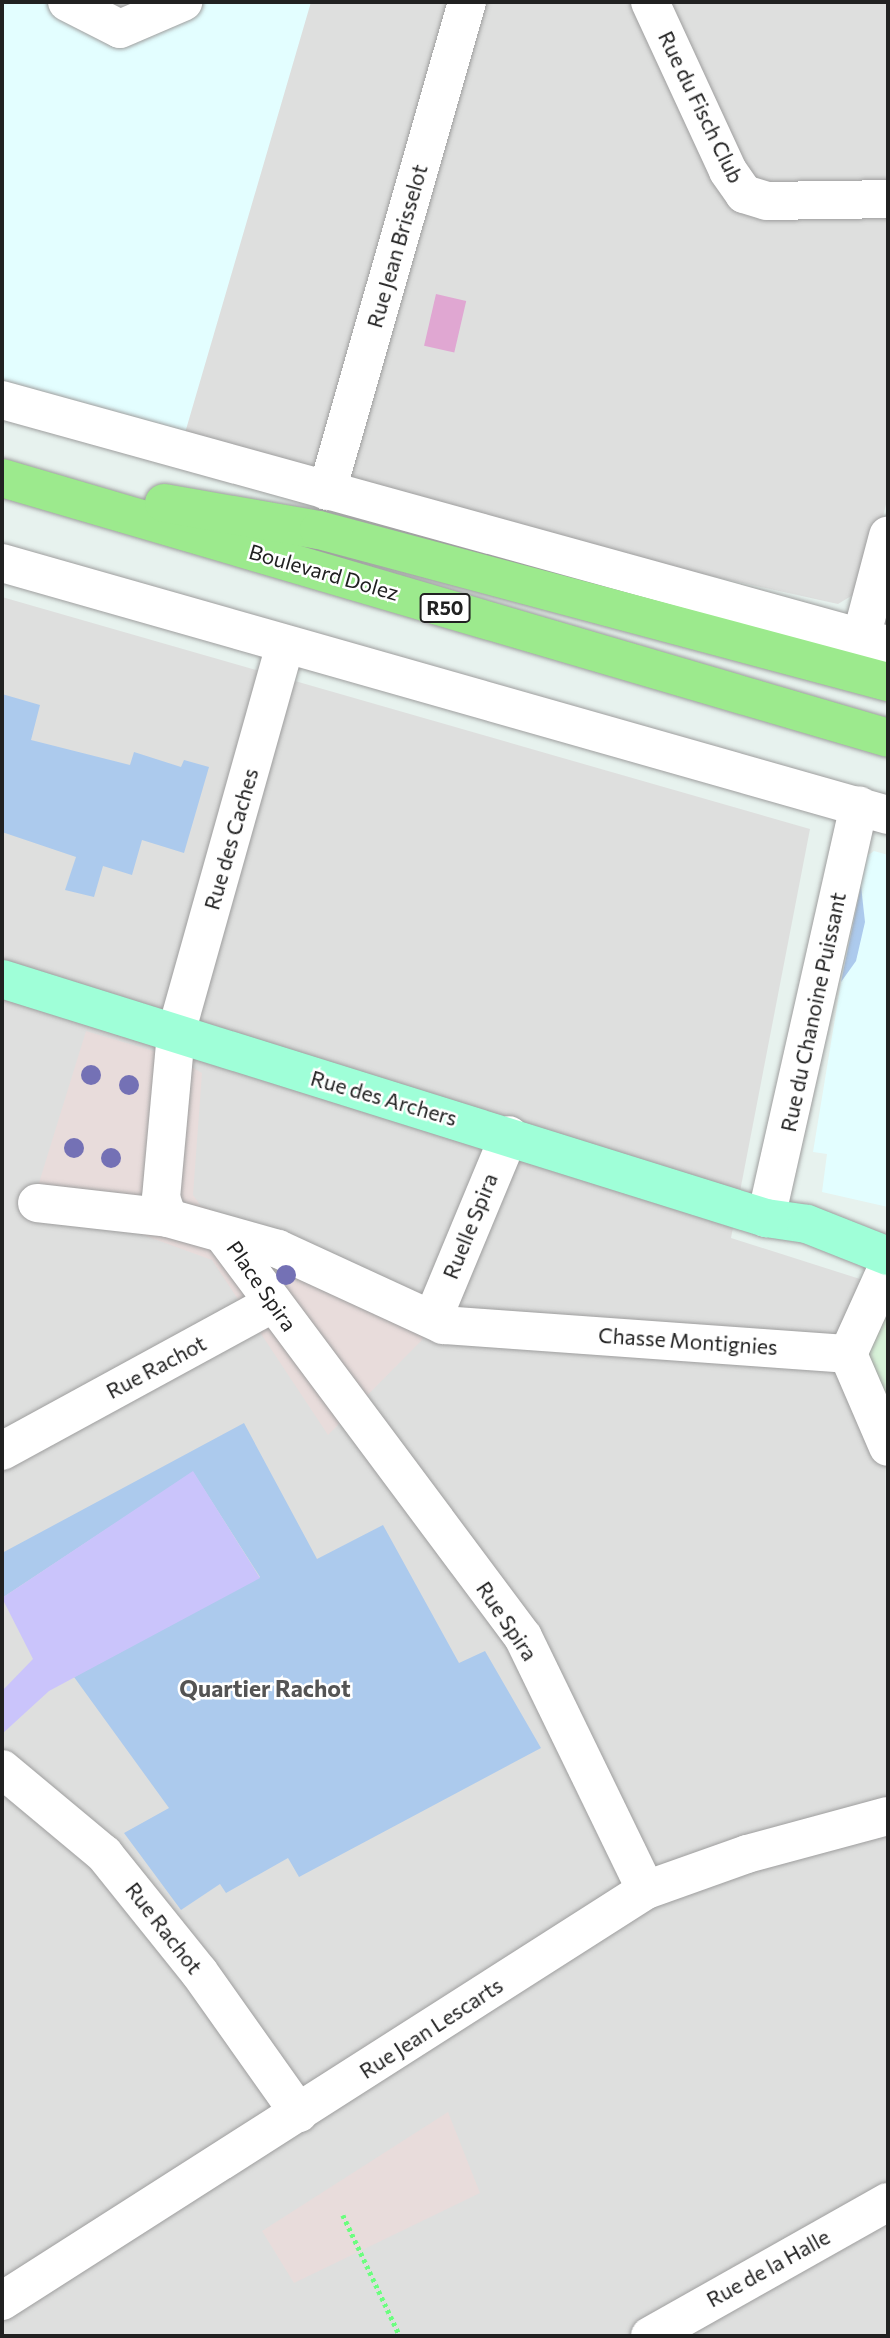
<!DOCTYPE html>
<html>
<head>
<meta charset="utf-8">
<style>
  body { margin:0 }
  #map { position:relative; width:890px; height:2338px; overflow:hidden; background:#e7f2ee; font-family:Commissioner,sans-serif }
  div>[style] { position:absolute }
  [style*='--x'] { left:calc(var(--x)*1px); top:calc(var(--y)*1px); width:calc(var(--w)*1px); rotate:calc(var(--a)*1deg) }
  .residential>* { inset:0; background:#dedfde }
  .commercial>* { inset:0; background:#d7f2d8 }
  .education>* { inset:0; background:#e3feff }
  .grass>* { inset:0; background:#accaed }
  .park>* { inset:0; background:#cac4fb }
  .plaza>* { inset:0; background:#e8dcdb }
  .water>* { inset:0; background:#e0a7d2; transform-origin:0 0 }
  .path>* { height:4.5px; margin-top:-2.25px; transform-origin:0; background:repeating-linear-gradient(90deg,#6bfe7f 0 3.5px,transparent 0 7px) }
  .roads { filter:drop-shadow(0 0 2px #9e9e9e) drop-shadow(0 0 2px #9e9e9e) }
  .minor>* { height:38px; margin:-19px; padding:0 19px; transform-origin:19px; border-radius:19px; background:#fff }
  .major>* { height:38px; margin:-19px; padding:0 19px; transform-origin:19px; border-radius:19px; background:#9fffd8 }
  .highway>* { height:38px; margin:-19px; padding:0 19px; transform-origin:19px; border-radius:19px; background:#9cea8d }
  .trees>* { width:20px; height:20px; margin:-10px; border-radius:50%; background:#7471b5 }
  span { translate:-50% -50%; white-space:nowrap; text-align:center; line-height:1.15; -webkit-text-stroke:5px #fff; paint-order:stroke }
  .shield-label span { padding:2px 5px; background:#fff; border:2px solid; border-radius:5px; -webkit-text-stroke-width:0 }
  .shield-label { font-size:19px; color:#212121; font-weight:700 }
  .street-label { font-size:21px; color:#212121 }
  .neighbourhood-label { font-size:23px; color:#545454; font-weight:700 }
  .frame { position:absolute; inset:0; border:4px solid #212121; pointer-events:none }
</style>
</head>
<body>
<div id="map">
  <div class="residential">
    <div style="clip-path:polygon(2px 2px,888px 2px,888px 496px,866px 587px,838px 604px,327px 491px,2px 400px)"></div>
    <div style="clip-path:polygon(2px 597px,810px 829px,731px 1238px,860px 1279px,885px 1272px,888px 2336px,2px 2336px)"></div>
  </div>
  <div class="commercial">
    <div style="clip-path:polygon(888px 1275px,888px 1447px,848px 1354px)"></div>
  </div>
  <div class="education">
    <div style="clip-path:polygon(2px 2px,67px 2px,102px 24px,181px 2px,311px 2px,180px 450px,2px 400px)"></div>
    <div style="clip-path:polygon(874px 851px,888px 855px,888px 1207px,822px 1192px,827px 1154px,813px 1152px,841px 982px,867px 856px)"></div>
  </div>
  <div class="grass">
    <div style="clip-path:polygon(2px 694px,40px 705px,31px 740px,130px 765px,134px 752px,181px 767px,184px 760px,209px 767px,184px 853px,142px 840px,132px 875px,103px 866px,94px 897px,65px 890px,76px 857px,2px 832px)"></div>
    <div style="clip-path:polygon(861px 886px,865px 922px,856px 961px,841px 982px)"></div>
    <div style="clip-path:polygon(244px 1423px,317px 1559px,383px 1525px,459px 1663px,485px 1651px,541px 1748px,299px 1877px,288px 1858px,226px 1893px,220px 1884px,181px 1910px,124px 1833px,169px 1808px,74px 1677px,260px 1577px,193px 1472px,2px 1598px,2px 1553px)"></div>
  </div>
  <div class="park">
    <div style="clip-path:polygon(193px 1471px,260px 1578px,49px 1691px,2px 1734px,2px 1691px,33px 1659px,2px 1598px)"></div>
  </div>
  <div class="plaza">
    <div style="clip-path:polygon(86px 1031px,174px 1057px,202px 1073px,193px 1195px,201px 1206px,254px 1225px,433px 1318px,421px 1341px,328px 1435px,212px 1260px,124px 1228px,38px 1186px)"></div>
    <div style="clip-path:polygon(448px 2112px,480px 2193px,294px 2283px,262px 2231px)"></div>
  </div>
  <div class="water">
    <div style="left:436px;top:294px;width:31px;height:53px;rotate:13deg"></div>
  </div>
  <div class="path">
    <div style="--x:343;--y:2215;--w:134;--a:64.8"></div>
  </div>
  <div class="roads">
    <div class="minor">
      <div style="--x:67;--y:2;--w:59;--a:27"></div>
      <div style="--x:120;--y:29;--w:69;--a:-23.2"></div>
      <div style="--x:650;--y:2;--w:186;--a:65.2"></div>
      <div style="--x:728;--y:171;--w:28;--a:55"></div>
      <div style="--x:744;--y:194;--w:24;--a:17"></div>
      <div style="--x:767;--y:201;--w:121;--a:-0.9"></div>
      <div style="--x:2;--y:400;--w:919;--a:15.46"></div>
      <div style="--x:327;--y:491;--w:509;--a:-74.02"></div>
      <div style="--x:2;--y:563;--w:921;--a:15.88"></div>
      <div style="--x:861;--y:638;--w:106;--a:-75.2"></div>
      <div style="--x:37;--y:1203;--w:132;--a:6.5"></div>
      <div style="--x:168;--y:1218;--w:21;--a:-109"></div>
      <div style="--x:161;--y:1198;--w:166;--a:-84.8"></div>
      <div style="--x:176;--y:1033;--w:403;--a:-74.3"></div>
      <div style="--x:168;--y:1218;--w:114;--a:15.7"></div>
      <div style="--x:278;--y:1249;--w:182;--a:24.7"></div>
      <div style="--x:443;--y:1325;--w:406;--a:4.1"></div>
      <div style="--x:848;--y:1354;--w:97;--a:-65.6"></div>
      <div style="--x:766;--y:1218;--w:423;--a:-77.3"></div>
      <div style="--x:224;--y:1236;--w:500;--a:53.29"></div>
      <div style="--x:523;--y:1637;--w:281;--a:64.1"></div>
      <div style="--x:433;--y:1318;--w:198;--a:-67.4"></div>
      <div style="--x:848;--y:1354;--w:101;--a:66.7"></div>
      <div style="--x:2;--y:1451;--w:309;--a:-28.6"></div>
      <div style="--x:2;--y:1769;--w:133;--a:39.8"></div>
      <div style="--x:104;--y:1854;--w:151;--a:51.2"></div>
      <div style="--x:199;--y:1972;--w:173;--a:54.7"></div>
      <div style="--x:2;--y:2301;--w:764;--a:-32.55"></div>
      <div style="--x:646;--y:1890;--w:107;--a:-19.6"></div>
      <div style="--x:747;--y:1854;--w:146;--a:-15.1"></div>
      <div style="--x:650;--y:2336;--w:273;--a:-29.4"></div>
    </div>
    <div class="major">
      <div style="--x:2;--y:979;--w:801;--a:17.37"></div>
      <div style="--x:766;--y:1218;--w:41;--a:8.3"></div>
      <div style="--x:807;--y:1224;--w:87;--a:21.6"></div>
    </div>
    <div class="highway">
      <div style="--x:2;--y:478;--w:923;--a:16.35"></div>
      <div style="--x:164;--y:503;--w:157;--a:9.9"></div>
      <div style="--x:319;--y:530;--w:589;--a:14.96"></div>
    </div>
  </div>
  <div class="trees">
    <div style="left:91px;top:1075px"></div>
    <div style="left:129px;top:1085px"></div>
    <div style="left:74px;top:1148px"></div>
    <div style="left:111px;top:1158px"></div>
    <div style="left:286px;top:1275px"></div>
  </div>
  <div class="shield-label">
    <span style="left:445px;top:608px">R50</span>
  </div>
  <div class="street-label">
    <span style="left:701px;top:107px;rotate:64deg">Rue du Fisch Club</span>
    <span style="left:397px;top:246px;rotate:-74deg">Rue Jean Brisselot</span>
    <span style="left:324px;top:572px;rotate:16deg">Boulevard Dolez</span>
    <span style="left:231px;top:839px;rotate:-74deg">Rue des Caches</span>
    <span style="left:813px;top:1012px;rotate:-78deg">Rue du Chanoine Puissant</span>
    <span style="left:384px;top:1098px;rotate:16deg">Rue des Archers</span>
    <span style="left:470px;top:1226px;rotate:-68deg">Ruelle Spira</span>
    <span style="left:262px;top:1286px;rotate:55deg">Place Spira</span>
    <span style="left:688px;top:1341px;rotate:4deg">Chasse Montignies</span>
    <span style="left:156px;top:1367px;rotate:-28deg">Rue Rachot</span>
    <span style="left:507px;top:1621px;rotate:56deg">Rue Spira</span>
    <span style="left:164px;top:1928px;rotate:52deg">Rue Rachot</span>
    <span style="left:431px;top:2028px;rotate:-33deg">Rue Jean Lescarts</span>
    <span style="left:768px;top:2268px;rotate:-29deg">Rue de la Halle</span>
  </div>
  <div class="neighbourhood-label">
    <span style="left:265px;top:1688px">Quartier Rachot</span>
  </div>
  <div class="frame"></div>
</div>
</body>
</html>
